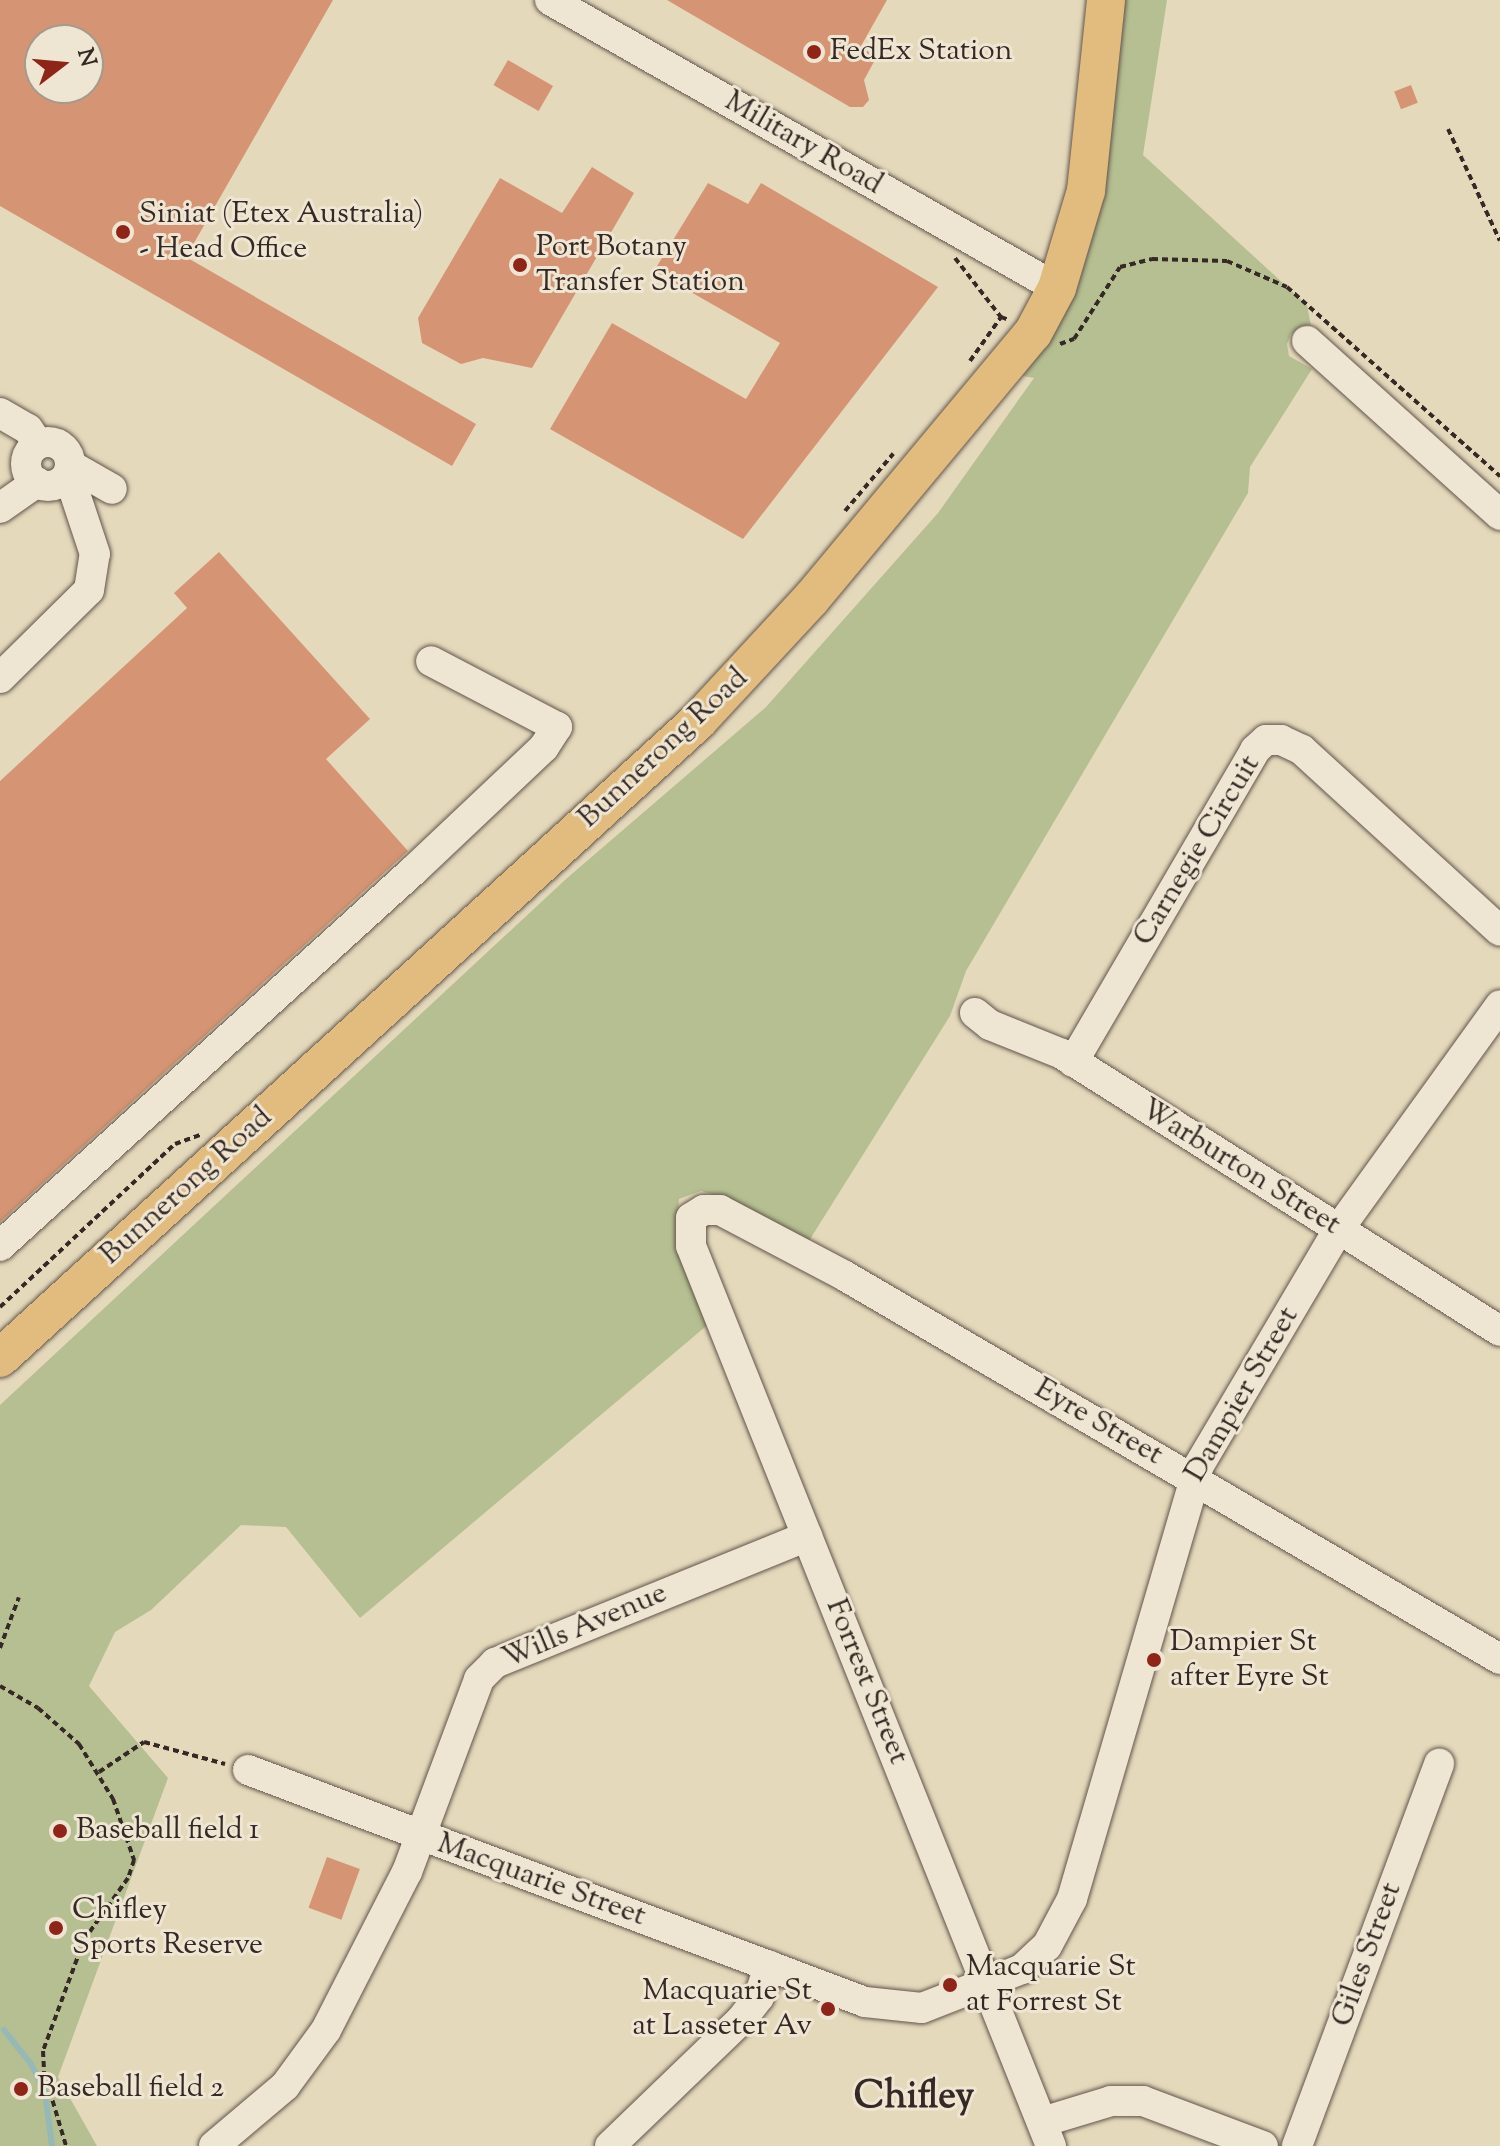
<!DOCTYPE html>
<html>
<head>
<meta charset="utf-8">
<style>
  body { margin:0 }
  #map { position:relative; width:1500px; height:2146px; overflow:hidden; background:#e5d9bc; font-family:"Sorts Mill Goudy",serif }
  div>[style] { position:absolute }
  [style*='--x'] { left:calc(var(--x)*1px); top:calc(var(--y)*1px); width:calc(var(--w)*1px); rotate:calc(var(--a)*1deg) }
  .green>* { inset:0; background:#b5bf91 }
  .stream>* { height:6px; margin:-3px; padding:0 3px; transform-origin:3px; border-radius:3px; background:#96b9b6 }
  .building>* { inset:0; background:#d59574; transform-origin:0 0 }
  .path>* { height:4px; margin-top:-2px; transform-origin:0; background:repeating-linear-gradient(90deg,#362925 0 6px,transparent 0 10px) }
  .roads { filter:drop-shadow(0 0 2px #62554b) drop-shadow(0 0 2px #62554b) }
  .minor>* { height:30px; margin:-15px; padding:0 15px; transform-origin:15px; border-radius:15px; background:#eee6d3 }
  .minor>.ring { margin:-15px; padding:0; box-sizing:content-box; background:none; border:30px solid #eee6d3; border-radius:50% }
  .major>* { height:38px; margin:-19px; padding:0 19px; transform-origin:19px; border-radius:19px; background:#e2bc7e }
  .dots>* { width:22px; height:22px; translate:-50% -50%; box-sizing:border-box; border:4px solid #eee6d3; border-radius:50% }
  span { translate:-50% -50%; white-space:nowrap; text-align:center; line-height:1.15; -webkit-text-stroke:6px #eee6d3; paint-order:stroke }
  .poi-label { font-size:30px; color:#362925 }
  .left { translate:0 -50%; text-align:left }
  .right { translate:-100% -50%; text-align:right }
  .street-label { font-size:30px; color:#362925 }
  .district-label { font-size:38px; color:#362925; font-weight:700 }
  .north { position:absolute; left:24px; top:24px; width:80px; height:80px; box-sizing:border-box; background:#eee6d3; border:2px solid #a49a8d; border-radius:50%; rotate:74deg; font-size:22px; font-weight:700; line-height:32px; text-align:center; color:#362925 }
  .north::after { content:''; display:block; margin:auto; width:28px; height:36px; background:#8f2418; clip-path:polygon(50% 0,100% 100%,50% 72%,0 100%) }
</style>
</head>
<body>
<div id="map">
  <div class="green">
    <div style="clip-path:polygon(1121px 0,1167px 0,1143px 155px,1307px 305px,1311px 326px,1291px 334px,1287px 344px,1289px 356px,1312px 369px,1250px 467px,1248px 493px,966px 971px,950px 1016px,807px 1244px,718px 1196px,701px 1191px,679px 1199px,677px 1232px,711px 1322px,360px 1618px,286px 1527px,241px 1525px,151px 1610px,115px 1632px,89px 1686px,168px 1778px,58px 2077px,97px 2146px,0 2146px,0 1405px,566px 879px,766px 707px,938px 513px,1034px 378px,1023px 376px,1050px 334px)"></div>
  </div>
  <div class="stream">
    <div style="--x:4;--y:2030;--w:43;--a:51.5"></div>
    <div style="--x:31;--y:2064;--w:31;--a:63"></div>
    <div style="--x:45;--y:2092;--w:54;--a:82.6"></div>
  </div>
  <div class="building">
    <div style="clip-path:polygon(evenodd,0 0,333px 0,186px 257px,476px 424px,452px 466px,0 206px,0 0,40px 40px,88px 40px,88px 88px,40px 88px,40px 40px)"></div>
    <div style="clip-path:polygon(667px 0,887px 0,861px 46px,876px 58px,864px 80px,869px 100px,863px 107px,850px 107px)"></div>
    <div style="left:508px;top:60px;width:52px;height:29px;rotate:30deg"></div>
    <div style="left:1411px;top:85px;width:19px;height:18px;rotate:69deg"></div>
    <div style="clip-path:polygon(592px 167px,634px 193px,532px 368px,483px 358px,461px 364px,422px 343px,418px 318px,500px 178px,562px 213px)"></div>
    <div style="clip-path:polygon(708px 183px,748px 204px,761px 183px,938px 287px,743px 539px,550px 429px,612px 323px,746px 399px,780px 343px,654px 271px)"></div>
    <div style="clip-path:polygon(219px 552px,370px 719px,326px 759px,408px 851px,0 1222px,0 781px,187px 608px,174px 593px)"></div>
    <div style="left:327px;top:1857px;width:35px;height:54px;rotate:20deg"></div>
  </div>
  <div class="path">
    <div style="--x:1448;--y:129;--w:123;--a:65.1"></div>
    <div style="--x:955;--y:258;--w:75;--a:52.1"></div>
    <div style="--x:1001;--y:317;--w:9;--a:21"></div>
    <div style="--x:1060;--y:344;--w:15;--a:-20"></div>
    <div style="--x:1074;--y:339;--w:85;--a:-57.4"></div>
    <div style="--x:1120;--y:267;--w:33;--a:-14"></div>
    <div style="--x:1152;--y:259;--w:75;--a:1.5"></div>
    <div style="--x:1227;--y:261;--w:65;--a:23.4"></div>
    <div style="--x:1287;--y:287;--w:285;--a:41.6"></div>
    <div style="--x:970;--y:361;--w:54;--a:-54.8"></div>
    <div style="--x:845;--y:511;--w:75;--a:-49.9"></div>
    <div style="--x:0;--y:1307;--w:239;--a:-43"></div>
    <div style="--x:175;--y:1144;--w:29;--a:-20"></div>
    <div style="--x:0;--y:1648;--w:54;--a:-69.6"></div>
    <div style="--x:0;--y:1686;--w:44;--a:30.1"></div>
    <div style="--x:38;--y:1708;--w:55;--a:41.3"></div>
    <div style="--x:79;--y:1744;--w:65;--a:58.3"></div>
    <div style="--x:113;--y:1799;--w:65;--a:71"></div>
    <div style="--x:134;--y:1860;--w:19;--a:108"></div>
    <div style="--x:128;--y:1878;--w:76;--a:125.4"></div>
    <div style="--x:84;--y:1940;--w:118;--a:110.3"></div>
    <div style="--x:43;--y:2051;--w:21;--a:87"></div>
    <div style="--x:44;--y:2072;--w:77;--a:73.4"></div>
    <div style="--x:99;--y:1772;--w:54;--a:-33.7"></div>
    <div style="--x:144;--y:1742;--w:84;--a:15.2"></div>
  </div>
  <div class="roads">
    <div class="minor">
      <div style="--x:550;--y:0;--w:583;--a:29.6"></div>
      <div style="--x:1307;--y:341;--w:260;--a:42"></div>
      <div style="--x:0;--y:413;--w:32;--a:30"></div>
      <div style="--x:28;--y:429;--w:18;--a:56"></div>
      <div class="ring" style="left:26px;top:442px;width:14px;height:14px"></div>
      <div style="--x:70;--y:465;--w:48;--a:29.7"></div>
      <div style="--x:0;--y:508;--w:45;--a:-35.1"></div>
      <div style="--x:0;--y:678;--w:125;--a:-44.7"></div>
      <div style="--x:89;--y:590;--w:36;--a:-81"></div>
      <div style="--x:95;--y:554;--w:85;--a:-108.4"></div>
      <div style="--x:975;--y:1013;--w:19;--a:39"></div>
      <div style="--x:990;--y:1025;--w:78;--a:21.9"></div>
      <div style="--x:1062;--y:1054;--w:518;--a:32.31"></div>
      <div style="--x:1073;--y:1062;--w:361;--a:-59.7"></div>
      <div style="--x:1255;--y:750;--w:15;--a:-42"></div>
      <div style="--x:1266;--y:740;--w:15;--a:0"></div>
      <div style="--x:1281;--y:740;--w:23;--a:25"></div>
      <div style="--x:1302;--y:750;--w:268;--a:42.4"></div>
      <div style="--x:0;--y:1246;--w:558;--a:-42.24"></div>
      <div style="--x:413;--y:871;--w:180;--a:-43.4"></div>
      <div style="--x:544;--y:747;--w:24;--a:-57"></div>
      <div style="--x:557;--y:727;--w:142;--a:-152.4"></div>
      <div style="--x:248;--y:1770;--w:659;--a:20.61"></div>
      <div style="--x:865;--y:2002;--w:57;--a:6"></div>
      <div style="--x:922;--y:2008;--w:107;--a:-21.3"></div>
      <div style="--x:1022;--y:1969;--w:34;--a:-43"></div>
      <div style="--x:1047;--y:1946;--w:53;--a:-62"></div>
      <div style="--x:1072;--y:1899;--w:450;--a:-73.7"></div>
      <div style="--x:1198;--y:1467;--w:275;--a:-59.4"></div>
      <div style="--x:1338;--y:1230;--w:277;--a:-54.2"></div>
      <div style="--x:1042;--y:2122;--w:72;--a:-16.9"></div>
      <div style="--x:1111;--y:2101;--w:32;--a:0"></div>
      <div style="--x:1143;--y:2101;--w:128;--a:20.6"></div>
      <div style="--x:214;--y:2146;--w:93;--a:-40.2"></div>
      <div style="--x:285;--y:2086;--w:69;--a:-53.8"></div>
      <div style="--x:326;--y:2030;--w:178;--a:-62.9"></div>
      <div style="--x:407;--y:1872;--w:206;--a:-69.5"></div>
      <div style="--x:479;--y:1679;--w:23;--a:-45"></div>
      <div style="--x:495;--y:1663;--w:337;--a:-22.1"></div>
      <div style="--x:610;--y:2146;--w:182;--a:-43.9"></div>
      <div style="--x:741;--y:2020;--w:29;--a:-52"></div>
      <div style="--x:759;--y:1997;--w:33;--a:-72"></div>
      <div style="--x:1051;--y:2146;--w:969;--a:-111.8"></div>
      <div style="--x:691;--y:1246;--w:28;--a:-90"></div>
      <div style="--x:691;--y:1218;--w:15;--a:-32"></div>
      <div style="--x:704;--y:1210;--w:16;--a:0"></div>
      <div style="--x:720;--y:1210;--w:141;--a:27.8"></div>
      <div style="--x:845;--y:1276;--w:759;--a:30.32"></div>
      <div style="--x:1297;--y:2146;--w:408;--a:-69.6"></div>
    </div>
    <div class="major">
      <div style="--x:0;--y:1358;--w:945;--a:-42.38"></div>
      <div style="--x:698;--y:721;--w:166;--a:-47.2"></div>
      <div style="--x:811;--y:599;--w:346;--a:-50.2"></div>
      <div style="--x:1033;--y:333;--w:51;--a:-61.9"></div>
      <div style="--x:1057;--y:288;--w:101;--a:-73.4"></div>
      <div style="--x:1086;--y:191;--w:192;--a:-84"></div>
    </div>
  </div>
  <div class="dots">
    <div style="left:814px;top:52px;background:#8f2418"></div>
    <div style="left:123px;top:232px;background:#8f2418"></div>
    <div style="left:520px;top:265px;background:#8f2418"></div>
    <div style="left:1154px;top:1660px;background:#8f2418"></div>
    <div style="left:60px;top:1831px;background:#8f2418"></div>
    <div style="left:56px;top:1928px;background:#8f2418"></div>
    <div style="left:950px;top:1985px;background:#8f2418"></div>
    <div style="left:828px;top:2009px;background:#8f2418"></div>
    <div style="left:21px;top:2089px;background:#8f2418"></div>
  </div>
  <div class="poi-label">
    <span class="left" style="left:830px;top:52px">FedEx Station</span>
    <span class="left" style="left:139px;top:232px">Siniat (Etex Australia)<br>- Head Office</span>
    <span class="left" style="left:536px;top:265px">Port Botany<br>Transfer Station</span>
    <span class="left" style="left:1170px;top:1660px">Dampier St<br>after Eyre St</span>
    <span class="left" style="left:76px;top:1831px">Baseball field 1</span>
    <span class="left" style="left:72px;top:1928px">Chifley<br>Sports Reserve</span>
    <span class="left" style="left:966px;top:1985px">Macquarie St<br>at Forrest St</span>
    <span class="right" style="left:812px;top:2009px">Macquarie St<br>at Lasseter Av</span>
    <span class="left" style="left:37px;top:2089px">Baseball field 2</span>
  </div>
  <div class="street-label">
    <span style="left:803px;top:144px;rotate:30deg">Military Road</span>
    <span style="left:664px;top:749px;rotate:-43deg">Bunnerong Road</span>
    <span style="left:1198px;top:851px;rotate:-59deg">Carnegie Circuit</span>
    <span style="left:1240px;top:1168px;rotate:32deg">Warburton Street</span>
    <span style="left:187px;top:1187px;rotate:-42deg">Bunnerong Road</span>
    <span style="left:1243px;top:1395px;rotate:-60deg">Dampier Street</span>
    <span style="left:1098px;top:1423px;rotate:30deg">Eyre Street</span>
    <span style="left:585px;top:1627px;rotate:-23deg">Wills Avenue</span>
    <span style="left:866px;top:1682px;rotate:68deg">Forrest Street</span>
    <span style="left:541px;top:1881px;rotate:20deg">Macquarie Street</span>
    <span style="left:1368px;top:1955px;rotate:-70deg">Giles Street</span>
  </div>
  <div class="district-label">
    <span style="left:914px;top:2099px">Chifley</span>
  </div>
  <div class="north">N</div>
</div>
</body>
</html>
